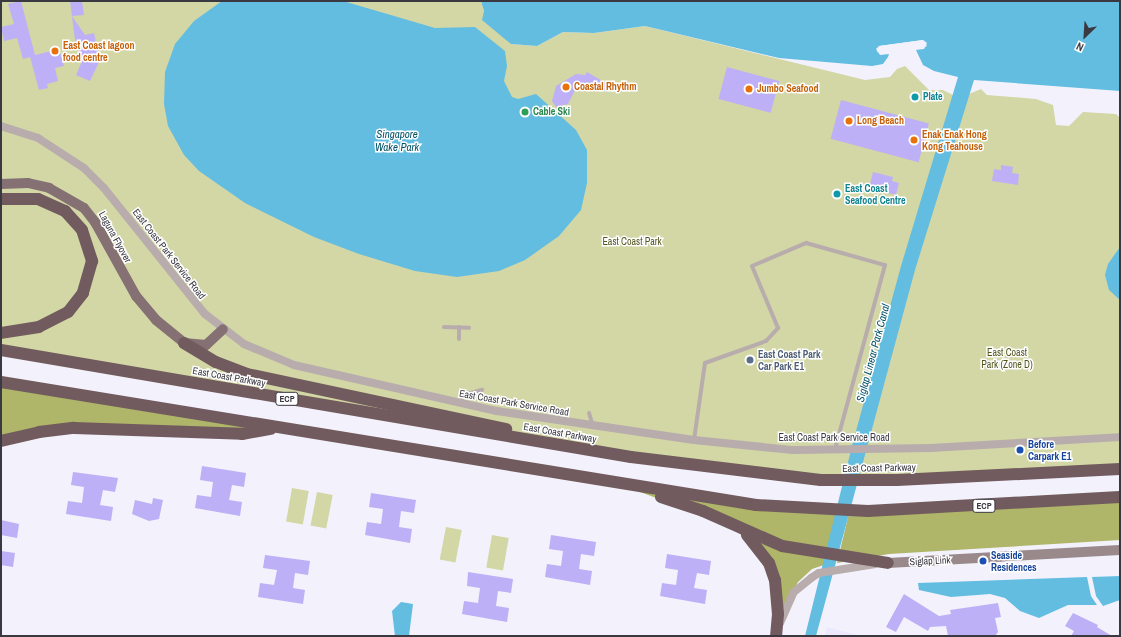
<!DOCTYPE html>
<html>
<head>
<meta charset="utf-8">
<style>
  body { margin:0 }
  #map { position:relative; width:1121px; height:637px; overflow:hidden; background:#f3f2fc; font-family:"Archivo Narrow",sans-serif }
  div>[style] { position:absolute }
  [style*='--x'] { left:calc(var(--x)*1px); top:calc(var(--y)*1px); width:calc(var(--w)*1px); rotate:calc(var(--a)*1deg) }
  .built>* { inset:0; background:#ebe9fb }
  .green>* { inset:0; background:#d2d7a5; transform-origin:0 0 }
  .forest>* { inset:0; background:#afb569 }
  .water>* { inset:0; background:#63bde0 }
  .pier>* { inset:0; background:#f3f2fc }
  .building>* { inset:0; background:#bdb0f6; transform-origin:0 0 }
  .lane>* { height:4px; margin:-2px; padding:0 2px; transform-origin:2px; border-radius:2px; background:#b8acad }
  .street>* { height:8px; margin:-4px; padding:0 4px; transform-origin:4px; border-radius:4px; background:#b8acad }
  .secondary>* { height:10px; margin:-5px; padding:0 5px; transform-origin:5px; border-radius:5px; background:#9a898b }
  .primary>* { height:10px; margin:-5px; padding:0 5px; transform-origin:5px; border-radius:5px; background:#857073 }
  .highway>* { height:12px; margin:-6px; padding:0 6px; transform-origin:6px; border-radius:6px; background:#725b5e }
  .dots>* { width:11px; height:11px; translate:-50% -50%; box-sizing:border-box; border:2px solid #fff; border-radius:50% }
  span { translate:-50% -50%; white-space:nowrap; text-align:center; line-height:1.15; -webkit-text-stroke:3px #fff; paint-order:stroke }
  .shield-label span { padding:1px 3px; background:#fff; border:1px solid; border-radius:3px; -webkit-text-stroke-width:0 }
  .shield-label { font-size:9px; color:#3a3942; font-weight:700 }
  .food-label { font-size:10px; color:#c56008; font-weight:700 }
  .left { translate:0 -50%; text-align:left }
  .culture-label { font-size:10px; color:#0d838f; font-weight:700 }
  .leisure-label { font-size:10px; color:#27864d; font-weight:700 }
  .street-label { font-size:10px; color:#3a3942 }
  .park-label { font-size:10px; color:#52561e }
  .service-label { font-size:10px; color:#4e5e75; font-weight:700 }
  .transit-label { font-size:10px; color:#164399; font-weight:700 }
  .water-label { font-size:11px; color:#005168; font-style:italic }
  .frame { position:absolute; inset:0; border:2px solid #3a3942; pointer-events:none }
  .north { position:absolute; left:1065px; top:16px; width:40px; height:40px; -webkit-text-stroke:3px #fff; paint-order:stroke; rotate:205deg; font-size:11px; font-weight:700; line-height:16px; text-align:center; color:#3a3942 }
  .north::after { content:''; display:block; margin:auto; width:14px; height:18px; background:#3a3942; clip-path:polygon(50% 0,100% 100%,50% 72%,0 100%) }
</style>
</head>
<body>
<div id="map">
  <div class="built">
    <div style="clip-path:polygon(827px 627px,861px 636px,825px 636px)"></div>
  </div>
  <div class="green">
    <div style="clip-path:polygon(1px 1px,481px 1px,484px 11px,511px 44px,537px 46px,563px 32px,594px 33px,645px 26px,865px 80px,890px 77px,897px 69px,905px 66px,929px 90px,943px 90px,953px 95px,969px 94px,981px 89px,987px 95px,1036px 99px,1053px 105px,1056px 125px,1069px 126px,1083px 112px,1116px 114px,1120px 118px,1120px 468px,857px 481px,631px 457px,1px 350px)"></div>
    <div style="left:292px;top:488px;width:17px;height:34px;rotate:10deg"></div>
    <div style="left:317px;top:492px;width:16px;height:34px;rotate:11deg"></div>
    <div style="left:446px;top:527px;width:16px;height:33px;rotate:11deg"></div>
    <div style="left:492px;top:535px;width:17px;height:33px;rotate:10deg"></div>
  </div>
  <div class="forest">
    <div style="clip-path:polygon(1px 382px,273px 428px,117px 429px,1px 441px)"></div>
    <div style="clip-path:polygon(629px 488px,837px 509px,824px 565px,812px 569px,798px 582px,772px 633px,774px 603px,767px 565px,748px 540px,725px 523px)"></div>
    <div style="clip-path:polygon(1120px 497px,1120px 540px,889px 554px,837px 563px,850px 509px)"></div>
  </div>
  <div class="water">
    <div style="clip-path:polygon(222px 1px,343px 1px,435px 28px,475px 27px,505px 51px,507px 66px,504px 81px,512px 97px,518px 99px,536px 94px,576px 130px,587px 150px,587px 183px,581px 210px,559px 236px,525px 260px,499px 271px,457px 277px,415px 271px,359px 254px,314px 237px,245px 203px,199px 171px,184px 155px,168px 126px,164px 104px,165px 72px,175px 44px,194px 21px)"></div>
    <div style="clip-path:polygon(481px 1px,1120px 1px,1120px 91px,974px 80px,915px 270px,816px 636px,805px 636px,853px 442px,901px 266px,958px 77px,934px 71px,923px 65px,916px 50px,927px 46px,923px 40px,879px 46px,876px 49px,880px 55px,889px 54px,888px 57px,883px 64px,872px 66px,779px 58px,645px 26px,594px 33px,563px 32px,537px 46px,511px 44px,482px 20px,484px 11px)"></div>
    <div style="clip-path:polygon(1120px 247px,1120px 300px,1109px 290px,1105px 275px,1108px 264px)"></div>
    <div style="clip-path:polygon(1120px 576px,1120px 600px,1103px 606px,1096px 596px,1092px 577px)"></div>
    <div style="clip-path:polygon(1087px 577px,1091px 596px,1097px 605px,1068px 605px,1039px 618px,1020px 611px,1005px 598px,990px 594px,951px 597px,919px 590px,918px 583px)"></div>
    <div style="clip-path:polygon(401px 602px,413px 604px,409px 636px,395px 636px,392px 611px)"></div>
  </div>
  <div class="pier">
    <div style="clip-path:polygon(923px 40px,927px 43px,924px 49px,914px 50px,923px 47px,923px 42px,880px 48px,881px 53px,891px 53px,877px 52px,879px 46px)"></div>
  </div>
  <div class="building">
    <div style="clip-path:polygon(21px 1px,35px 55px,59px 49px,64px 66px,55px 68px,58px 81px,47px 84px,48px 88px,39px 90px,30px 57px,23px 59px,17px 38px,4px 41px,1px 27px,14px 24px,8px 4px)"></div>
    <div style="clip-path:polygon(70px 1px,82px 1px,84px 15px,72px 16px,85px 35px,94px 33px,100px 60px,90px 81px,76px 75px,82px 61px,75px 40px)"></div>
    <div style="left:727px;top:67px;width:54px;height:33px;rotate:15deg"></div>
    <div style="clip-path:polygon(587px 72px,609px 85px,607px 92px,589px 85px,587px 88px,577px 86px,568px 104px,556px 107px,552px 101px,556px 86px,576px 74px,585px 75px)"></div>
    <div style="left:841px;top:100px;width:91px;height:40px;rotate:15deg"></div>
    <div style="clip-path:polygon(1001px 165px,1013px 167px,1012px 173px,1019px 174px,1018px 185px,992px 181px,994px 169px,1001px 170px)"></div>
    <div style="clip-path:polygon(873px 172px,893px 177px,892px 181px,899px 183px,896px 195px,869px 188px)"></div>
    <div style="clip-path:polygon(202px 466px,246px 473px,244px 487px,232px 485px,229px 500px,242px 502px,240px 516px,195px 508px,197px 495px,211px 497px,213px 482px,200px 480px)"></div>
    <div style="clip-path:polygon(73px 472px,118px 478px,115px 492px,103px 490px,100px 505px,113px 507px,111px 521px,66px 514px,68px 501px,82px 503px,84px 487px,71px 485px)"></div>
    <div style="clip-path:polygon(371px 493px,416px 500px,414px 513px,401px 511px,399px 527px,412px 529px,410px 543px,365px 535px,367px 522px,381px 524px,383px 509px,369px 507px)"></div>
    <div style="clip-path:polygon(153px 498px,163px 500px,159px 519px,149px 521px,132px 514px,135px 500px,152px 504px)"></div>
    <div style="clip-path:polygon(1px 520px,19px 524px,17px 538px,1px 535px)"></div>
    <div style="clip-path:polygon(551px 535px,596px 542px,594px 556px,581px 554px,579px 569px,592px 571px,590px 585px,545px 577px,547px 564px,561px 566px,563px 551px,549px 549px)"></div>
    <div style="clip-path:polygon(1px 551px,15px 553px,13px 567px,1px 565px)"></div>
    <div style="clip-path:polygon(667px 554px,711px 561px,709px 575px,697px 573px,694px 588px,707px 590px,705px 604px,660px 596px,662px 583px,676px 585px,678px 570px,665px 568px)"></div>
    <div style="clip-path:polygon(265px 555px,310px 561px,308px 575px,295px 573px,293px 588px,305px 590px,303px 604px,258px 597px,260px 583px,274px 585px,277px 570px,263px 568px)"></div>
    <div style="clip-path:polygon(468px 572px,513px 579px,511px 593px,498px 591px,496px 606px,509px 608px,507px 622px,462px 614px,464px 601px,478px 603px,480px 588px,467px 586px)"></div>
    <div style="clip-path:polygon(904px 594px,939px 616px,951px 614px,950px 610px,998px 603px,1001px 617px,995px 618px,998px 632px,995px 636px,948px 636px,946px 626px,930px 627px,928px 631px,904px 617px,896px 632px,886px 627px)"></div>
    <div style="clip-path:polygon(1073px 613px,1098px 625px,1097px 627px,1112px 636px,1071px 636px,1074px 631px,1065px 626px)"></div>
  </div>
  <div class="lane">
    <div style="--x:444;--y:327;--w:25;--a:2"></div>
    <div style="--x:459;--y:339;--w:12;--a:-90"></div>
    <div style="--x:460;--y:403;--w:9;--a:-63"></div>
    <div style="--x:464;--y:395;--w:19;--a:-16"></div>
    <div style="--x:589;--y:413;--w:14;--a:73"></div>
    <div style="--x:694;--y:440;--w:78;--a:-81.9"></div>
    <div style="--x:705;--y:363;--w:65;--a:-19.8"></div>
    <div style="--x:766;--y:341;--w:18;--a:-47"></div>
    <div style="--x:778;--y:328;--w:67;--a:-112.8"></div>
    <div style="--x:752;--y:266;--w:59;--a:-23.1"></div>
    <div style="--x:806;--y:243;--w:82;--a:15.6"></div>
    <div style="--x:885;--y:265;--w:191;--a:105.2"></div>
  </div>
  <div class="street">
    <div style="--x:1;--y:126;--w:39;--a:18"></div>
    <div style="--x:38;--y:138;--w:55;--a:33.1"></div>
    <div style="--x:84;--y:168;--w:28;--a:45"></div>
    <div style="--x:104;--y:188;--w:161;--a:51.3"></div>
    <div style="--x:205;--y:314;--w:49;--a:37.6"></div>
    <div style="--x:244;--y:344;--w:54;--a:22.8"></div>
    <div style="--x:294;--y:365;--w:208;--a:12.8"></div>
    <div style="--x:497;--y:411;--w:199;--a:8.4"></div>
    <div style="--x:694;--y:440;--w:100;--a:5.8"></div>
    <div style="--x:793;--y:450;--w:138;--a:-0.8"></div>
    <div style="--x:931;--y:448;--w:189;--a:-3.3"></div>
    <div style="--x:780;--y:623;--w:34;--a:-66"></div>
    <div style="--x:794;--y:592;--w:22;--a:-39"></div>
    <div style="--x:811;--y:578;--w:9;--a:-32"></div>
    <div style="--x:819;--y:573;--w:57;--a:-9.1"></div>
  </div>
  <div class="secondary">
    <div style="--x:888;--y:563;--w:232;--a:-3.2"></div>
  </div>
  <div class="primary">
    <div style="--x:1;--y:184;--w:27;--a:-2"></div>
    <div style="--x:28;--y:183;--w:22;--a:13"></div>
    <div style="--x:49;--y:188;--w:40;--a:29.7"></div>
    <div style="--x:84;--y:208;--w:18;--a:52"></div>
    <div style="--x:95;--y:222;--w:85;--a:61"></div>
    <div style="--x:136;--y:296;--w:31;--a:50"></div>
    <div style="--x:156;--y:320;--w:36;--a:39"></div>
    <div style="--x:184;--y:343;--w:22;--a:5"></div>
    <div style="--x:206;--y:345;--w:23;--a:-43"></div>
  </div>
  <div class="highway">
    <div style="--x:1;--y:199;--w:37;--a:0"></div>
    <div style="--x:38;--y:199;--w:30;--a:24"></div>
    <div style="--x:65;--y:211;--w:25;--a:48"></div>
    <div style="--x:82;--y:230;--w:33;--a:72"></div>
    <div style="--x:92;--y:261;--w:33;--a:106"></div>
    <div style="--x:83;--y:293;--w:24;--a:128"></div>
    <div style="--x:68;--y:312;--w:33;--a:153"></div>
    <div style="--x:39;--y:327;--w:38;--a:171"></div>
    <div style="--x:184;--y:343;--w:37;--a:31"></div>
    <div style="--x:216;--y:362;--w:33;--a:21"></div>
    <div style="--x:247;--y:374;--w:265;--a:12"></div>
    <div style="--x:1;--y:350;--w:639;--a:9.64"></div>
    <div style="--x:631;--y:457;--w:191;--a:6.9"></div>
    <div style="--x:821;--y:480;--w:76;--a:0"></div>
    <div style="--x:897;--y:480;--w:223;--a:-2.8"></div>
    <div style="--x:1;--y:382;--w:765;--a:9.25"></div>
    <div style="--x:756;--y:505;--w:112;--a:3.1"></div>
    <div style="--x:868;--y:511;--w:252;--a:-3.2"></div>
    <div style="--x:1;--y:441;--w:39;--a:-13"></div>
    <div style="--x:39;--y:432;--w:35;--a:-7"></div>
    <div style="--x:74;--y:428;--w:168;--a:2"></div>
    <div style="--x:242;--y:434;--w:29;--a:-10"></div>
    <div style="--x:661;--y:497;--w:44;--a:18.4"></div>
    <div style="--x:703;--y:511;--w:86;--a:23.9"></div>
    <div style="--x:782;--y:546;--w:107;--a:9.1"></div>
    <div style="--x:747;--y:535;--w:36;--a:52"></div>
    <div style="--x:769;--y:563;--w:18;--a:71"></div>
    <div style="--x:775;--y:580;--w:34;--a:85"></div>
    <div style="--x:778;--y:614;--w:21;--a:95"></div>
  </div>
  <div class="dots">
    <div style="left:55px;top:51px;background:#e8710a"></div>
    <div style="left:566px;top:87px;background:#e8710a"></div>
    <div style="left:749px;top:89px;background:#e8710a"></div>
    <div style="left:915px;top:97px;background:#0f9aa8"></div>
    <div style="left:525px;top:112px;background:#2e9e5b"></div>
    <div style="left:849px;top:121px;background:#e8710a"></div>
    <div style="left:914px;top:140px;background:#e8710a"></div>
    <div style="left:837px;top:194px;background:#0f9aa8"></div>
    <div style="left:750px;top:360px;background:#5c6f8a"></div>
    <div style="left:1020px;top:450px;background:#1a4fb4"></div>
    <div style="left:983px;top:561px;background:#1a4fb4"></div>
  </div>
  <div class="shield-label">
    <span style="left:287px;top:399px">ECP</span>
    <span style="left:984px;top:506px">ECP</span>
  </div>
  <div class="food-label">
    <span class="left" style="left:63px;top:51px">East Coast lagoon<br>food centre</span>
    <span class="left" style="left:574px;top:87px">Coastal Rhythm</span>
    <span class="left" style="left:757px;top:89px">Jumbo Seafood</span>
    <span class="left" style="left:857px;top:121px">Long Beach</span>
    <span class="left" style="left:922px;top:140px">Enak Enak Hong<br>Kong Teahouse</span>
  </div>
  <div class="culture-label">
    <span class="left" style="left:923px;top:97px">Plate</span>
    <span class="left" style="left:845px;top:194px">East Coast<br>Seafood Centre</span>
  </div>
  <div class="leisure-label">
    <span class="left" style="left:533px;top:112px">Cable Ski</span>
  </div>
  <div class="street-label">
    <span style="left:115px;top:237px;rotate:61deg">Laguna Flyover</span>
    <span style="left:169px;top:254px;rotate:52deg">East Coast Park Service Road</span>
    <span style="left:229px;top:377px;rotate:10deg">East Coast Parkway</span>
    <span style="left:514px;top:403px;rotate:10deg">East Coast Park Service Road</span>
    <span style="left:560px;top:433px;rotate:10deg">East Coast Parkway</span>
    <span style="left:834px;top:438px">East Coast Park Service Road</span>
    <span style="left:879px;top:468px;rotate:-1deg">East Coast Parkway</span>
    <span style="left:930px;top:561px;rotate:-3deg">Siglap Link</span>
  </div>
  <div class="park-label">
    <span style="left:632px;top:242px">East Coast Park</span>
    <span style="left:1007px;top:358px">East Coast<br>Park (Zone D)</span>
  </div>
  <div class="service-label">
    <span class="left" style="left:758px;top:360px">East Coast Park<br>Car Park E1</span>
  </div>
  <div class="transit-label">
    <span class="left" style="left:1028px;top:450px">Before<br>Carpark E1</span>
    <span class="left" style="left:991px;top:561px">Seaside<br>Residences</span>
  </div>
  <div class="water-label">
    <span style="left:397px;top:141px">Singapore<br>Wake Park</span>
    <span style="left:873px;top:353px;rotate:-75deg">Siglap Linear Park Canal</span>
  </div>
  <div class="frame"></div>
  <div class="north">N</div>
</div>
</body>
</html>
